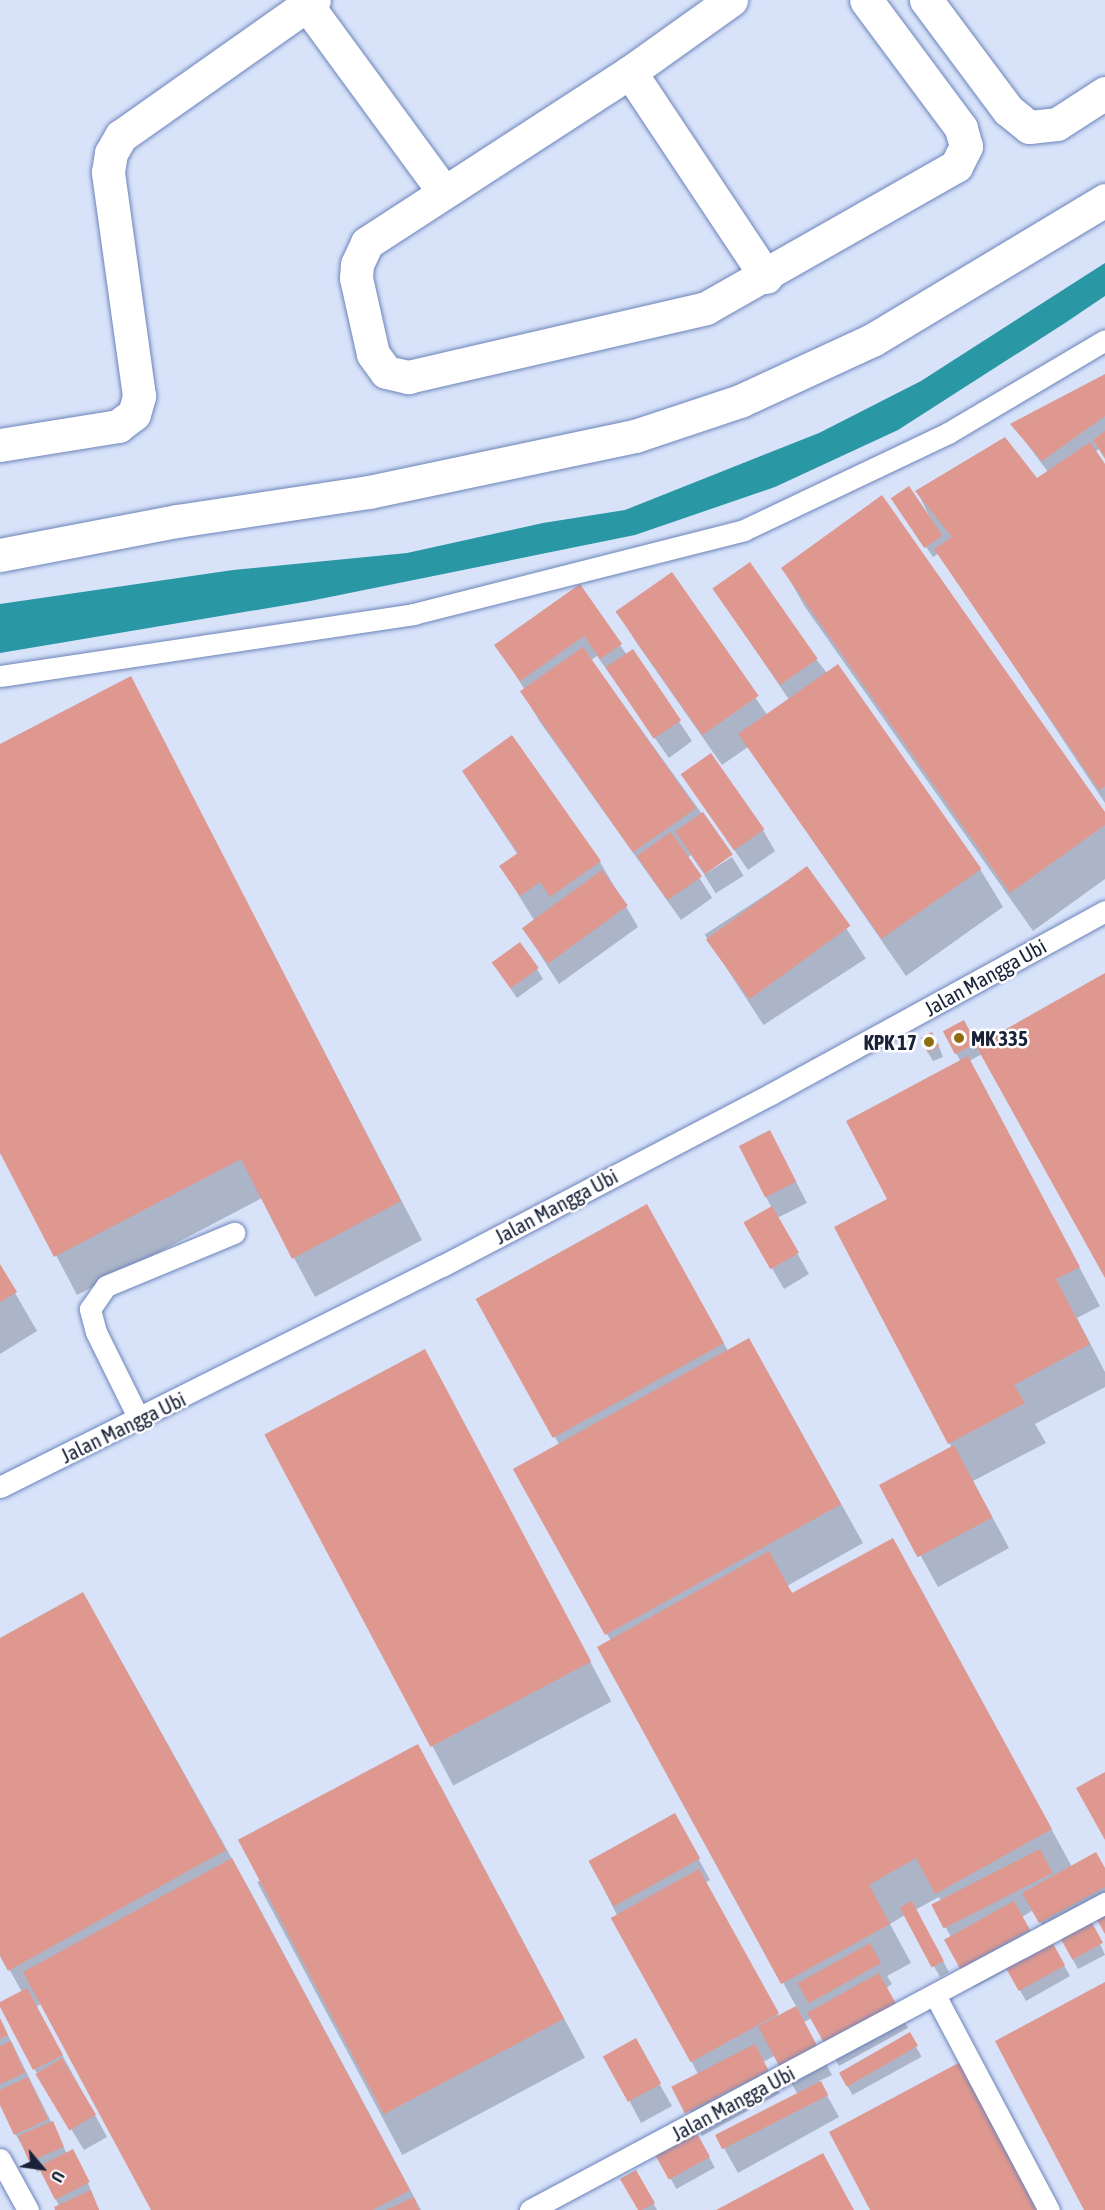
<!DOCTYPE html>
<html>
<head>
<meta charset="utf-8">
<style>
  body { margin:0 }
  #map { position:relative; width:1105px; height:2210px; overflow:hidden; background:#d8e3fa; font-family:"Asap Condensed",sans-serif }
  div>[style] { position:absolute }
  [style*='--x'] { left:calc(var(--x)*1px); top:calc(var(--y)*1px); width:calc(var(--w)*1px); rotate:calc(var(--a)*1deg) }
  .water>* { inset:0; background:#2a97a4 }
  .shadow>* { inset:0; background:#0003; transform-origin:0 0 }
  .building>* { inset:0; background:#de9890; transform-origin:0 0 }
  .roads { filter:drop-shadow(0 0 2px #6d84ba) drop-shadow(0 0 2px #6d84ba) }
  .lane>* { height:21px; margin:-10.5px; padding:0 10.5px; transform-origin:10.5px; border-radius:10.5px; background:#fff }
  .street>* { height:33px; margin:-16.5px; padding:0 16.5px; transform-origin:16.5px; border-radius:16.5px; background:#fff }
  .dots>* { width:16px; height:16px; translate:-50% -50%; box-sizing:border-box; border:3px solid #fff; border-radius:50% }
  span { translate:-50% -50%; white-space:nowrap; text-align:center; line-height:1.15; -webkit-text-stroke:5px #fff; paint-order:stroke }
  .street-label { font-size:21px; color:#192238 }
  .poi-label { font-size:21px; color:#192238; font-weight:700 }
  .left { translate:0 -50%; text-align:left }
  .right { translate:-100% -50%; text-align:right }
  .north { position:absolute; left:12px; top:2138px; width:60px; height:60px; -webkit-text-stroke:4px #fff; paint-order:stroke; rotate:119deg; font-size:16px; font-weight:700; line-height:24px; text-align:center; color:#192238 }
  .north::after { content:''; display:block; margin:auto; width:21px; height:27px; background:#192238; clip-path:polygon(50% 0,100% 100%,50% 72%,0 100%) }
</style>
</head>
<body>
<div id="map">
  <div class="water">
    <div style="clip-path:polygon(1105px 263px,1105px 296px,1065px 323px,898px 430px,775px 487px,635px 535px,310px 601px,0 653px,0 604px,233px 570px,407px 553px,543px 523px,625px 510px,819px 433px,921px 381px)"></div>
  </div>
  <div class="shadow">
    <div style="clip-path:polygon(1105px 375px,1105px 459px,1099px 449px,1095px 452px,1105px 467px,1105px 803px,939px 553px,933px 557px,899px 508px,932px 522px,917px 491px,1037px 480px,1048px 472px,1012px 424px)"></div>
    <div style="clip-path:polygon(783px 568px,1105px 814px,1105px 879px,1033px 931px,805px 607px)"></div>
    <div style="clip-path:polygon(671px 574px,768px 716px,790px 701px,714px 589px,816px 659px,980px 869px,1003px 907px,906px 976px,748px 747px,722px 765px,636px 642px,618px 612px)"></div>
    <div style="clip-path:polygon(579px 586px,627px 655px,632px 651px,692px 741px,669px 758px,597px 656px,591px 660px,731px 854px,704px 874px,691px 855px,687px 858px,712px 898px,681px 920px,540px 722px,522px 692px,525px 690px,496px 645px)"></div>
    <div style="clip-path:polygon(130px 678px,422px 1240px,315px 1297px,262px 1198px,77px 1295px,0 1149px,0 746px)"></div>
    <div style="clip-path:polygon(463px 772px,600px 862px,638px 927px,559px 984px,523px 928px,534px 920px,501px 867px,518px 855px)"></div>
    <div style="clip-path:polygon(683px 775px,763px 830px,775px 851px,748px 870px)"></div>
    <div style="left:732px;top:857px;width:22px;height:33px;rotate:58deg"></div>
    <div style="left:807px;top:868px;width:108px;height:122px;rotate:57deg"></div>
    <div style="clip-path:polygon(493px 963px,537px 969px,543px 979px,517px 998px)"></div>
    <div style="clip-path:polygon(1105px 975px,1105px 1275px,982px 1054px,969px 1061px,1100px 1306px,1077px 1318px,1105px 1372px,1105px 1387px,1035px 1424px,1046px 1443px,973px 1481px,1009px 1548px,938px 1587px,882px 1486px,952px 1448px,836px 1228px,889px 1200px,961px 1062px,945px 1033px,963px 1022px,977px 1047px)"></div>
    <div style="clip-path:polygon(938px 1044px,943px 1057px,933px 1061px,927px 1051px)"></div>
    <div style="clip-path:polygon(781px 1153px,807px 1203px,777px 1218px,809px 1274px,784px 1289px,746px 1223px,772px 1208px,766px 1197px)"></div>
    <div style="clip-path:polygon(evenodd,664px 1236px,728px 1351px,771px 1378px,863px 1543px,787px 1586px,793px 1595px,915px 1578px,1072px 1867px,1105px 1870px,1105px 1931px,1098px 1918px,1090px 1922px,1105px 1955px,1078px 1969px,1061px 1938px,1052px 1944px,1070px 1976px,1026px 2001px,1008px 1969px,973px 1988px,946px 1940px,951px 1937px,935px 1908px,943px 1904px,939px 1897px,915px 1910px,949px 1972px,940px 1977px,905px 1915px,890px 1924px,911px 1963px,887px 1976px,892px 1984px,886px 1988px,908px 2028px,839px 2066px,812px 2018px,804px 2022px,832px 2075px,819px 2081px,839px 2117px,738px 2173px,719px 2139px,798px 2095px,776px 2055px,763px 2062px,780px 2093px,702px 2136px,690px 2115px,699px 2076px,590px 1862px,686px 1836px,710px 1880px,705px 1883px,779px 2017px,797px 2008px,599px 1647px,611px 1641px,516px 1471px,560px 1446px,478px 1301px,664px 1236px,1033px 1910px,1051px 1941px,1039px 1948px,1022px 1917px,1033px 1910px)"></div>
    <div style="clip-path:polygon(0 1267px,37px 1331px,0 1354px)"></div>
    <div style="left:425px;top:1351px;width:397px;height:179px;rotate:62deg"></div>
    <div style="clip-path:polygon(105px 1632px,254px 1898px,421px 2210px,153px 2210px,42px 2003px,36px 2007px,107px 2137px,84px 2150px,35px 2070px,0 2004px,22px 1992px,0 1953px,0 1640px)"></div>
    <div style="left:440px;top:1785px;width:309px;height:207px;rotate:62deg"></div>
    <div style="clip-path:polygon(0 2019px,67px 2154px,79px 2161px,99px 2210px,57px 2210px,59px 2206px,42px 2170px,37px 2172px,16px 2135px,0 2102px)"></div>
    <div style="left:909px;top:2034px;width:26px;height:79px;rotate:61deg"></div>
    <div style="clip-path:polygon(635px 2041px,672px 2106px,641px 2123px,630px 2102px)"></div>
    <div style="left:694px;top:2130px;width:43px;height:44px;rotate:61deg"></div>
    <div style="clip-path:polygon(636px 2172px,657px 2210px,639px 2210px)"></div>
  </div>
  <div class="building">
    <div style="clip-path:polygon(1105px 374px,1105px 416px,1042px 461px,1010px 424px)"></div>
    <div style="clip-path:polygon(1105px 431px,1105px 458px,1093px 440px)"></div>
    <div style="clip-path:polygon(1005px 437px,1037px 478px,1090px 442px,1105px 464px,1105px 786px,1099px 790px,934px 549px,952px 537px,915px 491px)"></div>
    <div style="left:909px;top:486px;width:60px;height:22px;rotate:56deg"></div>
    <div style="clip-path:polygon(882px 495px,1105px 812px,1105px 825px,1010px 893px,781px 568px)"></div>
    <div style="left:750px;top:562px;width:118px;height:46px;rotate:55deg"></div>
    <div style="left:672px;top:572px;width:151px;height:69px;rotate:55deg"></div>
    <div style="clip-path:polygon(580px 584px,622px 644px,600px 659px,584px 636px,520px 681px,494px 645px)"></div>
    <div style="left:583px;top:647px;width:197px;height:77px;rotate:55deg"></div>
    <div style="left:633px;top:649px;width:86px;height:33px;rotate:56deg"></div>
    <div style="left:838px;top:664px;width:250px;height:122px;rotate:55deg"></div>
    <div style="clip-path:polygon(131px 676px,401px 1201px,292px 1259px,241px 1159px,54px 1257px,0 1153px,0 744px)"></div>
    <div style="clip-path:polygon(512px 735px,601px 861px,550px 897px,540px 882px,520px 896px,499px 866px,518px 853px,462px 771px)"></div>
    <div style="left:711px;top:753px;width:93px;height:37px;rotate:55deg"></div>
    <div style="left:703px;top:812px;width:52px;height:34px;rotate:55deg"></div>
    <div style="left:671px;top:832px;width:54px;height:42px;rotate:55deg"></div>
    <div style="left:807px;top:866px;width:74px;height:125px;rotate:54deg"></div>
    <div style="left:602px;top:870px;width:44px;height:99px;rotate:54deg"></div>
    <div style="left:520px;top:942px;width:32px;height:35px;rotate:54deg"></div>
    <div style="clip-path:polygon(1105px 973px,1105px 1278px,976px 1046px)"></div>
    <div style="left:964px;top:1020px;width:26px;height:24px;rotate:62deg"></div>
    <div style="left:932px;top:1032px;width:16px;height:13px;rotate:63deg"></div>
    <div style="clip-path:polygon(968px 1056px,1080px 1267px,1056px 1279px,1090px 1344px,1014px 1385px,1025px 1403px,948px 1444px,834px 1227px,887px 1199px,846px 1121px)"></div>
    <div style="left:770px;top:1130px;width:58px;height:35px;rotate:63deg"></div>
    <div style="left:647px;top:1204px;width:159px;height:196px;rotate:61deg"></div>
    <div style="left:772px;top:1206px;width:54px;height:33px;rotate:60deg"></div>
    <div style="clip-path:polygon(0 1264px,17px 1292px,0 1302px)"></div>
    <div style="left:749px;top:1338px;width:190px;height:270px;rotate:61deg"></div>
    <div style="left:425px;top:1349px;width:354px;height:182px;rotate:62deg"></div>
    <div style="left:954px;top:1445px;width:82px;height:85px;rotate:62deg"></div>
    <div style="clip-path:polygon(893px 1538px,1052px 1829px,935px 1894px,916px 1858px,869px 1885px,890px 1924px,781px 1984px,597px 1647px,769px 1551px,792px 1593px)"></div>
    <div style="clip-path:polygon(83px 1592px,226px 1850px,8px 1971px,0 1956px,0 1638px)"></div>
    <div style="left:418px;top:1744px;width:311px;height:204px;rotate:62deg"></div>
    <div style="clip-path:polygon(1105px 1772px,1105px 1840px,1076px 1788px)"></div>
    <div style="left:675px;top:1813px;width:52px;height:99px;rotate:61deg"></div>
    <div style="left:1040px;top:1849px;width:27px;height:122px;rotate:63deg"></div>
    <div style="clip-path:polygon(1096px 1852px,1105px 1868px,1105px 1887px,1039px 1923px,1022px 1893px)"></div>
    <div style="clip-path:polygon(232px 1858px,410px 2190px,373px 2210px,151px 2210px,23px 1972px)"></div>
    <div style="left:699px;top:1869px;width:165px;height:101px;rotate:61deg"></div>
    <div style="left:912px;top:1901px;width:68px;height:14px;rotate:62deg"></div>
    <div style="left:1014px;top:1901px;width:33px;height:80px;rotate:61deg"></div>
    <div style="clip-path:polygon(1105px 1906px,1105px 1934px,1093px 1913px)"></div>
    <div style="left:1087px;top:1914px;width:33px;height:35px;rotate:61deg"></div>
    <div style="left:1051px;top:1940px;width:29px;height:53px;rotate:61deg"></div>
    <div style="left:870px;top:1943px;width:23px;height:83px;rotate:61deg"></div>
    <div style="left:879px;top:1973px;width:38px;height:82px;rotate:61deg"></div>
    <div style="clip-path:polygon(1105px 1982px,1105px 2210px,1084px 2210px,995px 2041px)"></div>
    <div style="clip-path:polygon(27px 1988px,63px 2055px,33px 2070px,0 2007px,0 2002px)"></div>
    <div style="left:796px;top:2006px;width:53px;height:43px;rotate:62deg"></div>
    <div style="clip-path:polygon(0 2018px,8px 2035px,0 2039px)"></div>
    <div style="left:910px;top:2032px;width:16px;height:82px;rotate:60deg"></div>
    <div style="left:636px;top:2038px;width:52px;height:38px;rotate:61deg"></div>
    <div style="clip-path:polygon(11px 2041px,25px 2073px,0 2084px,0 2046px)"></div>
    <div style="left:755px;top:2044px;width:30px;height:94px;rotate:63deg"></div>
    <div style="left:62px;top:2058px;width:66px;height:31px;rotate:59deg"></div>
    <div style="clip-path:polygon(962px 2061px,1040px 2210px,870px 2210px,829px 2132px)"></div>
    <div style="clip-path:polygon(28px 2077px,48px 2119px,14px 2135px,0 2105px,0 2090px)"></div>
    <div style="left:821px;top:2081px;width:16px;height:119px;rotate:63deg"></div>
    <div style="left:53px;top:2121px;width:28px;height:38px;rotate:67deg"></div>
    <div style="left:694px;top:2128px;width:33px;height:47px;rotate:61deg"></div>
    <div style="left:73px;top:2149px;width:37px;height:39px;rotate:63deg"></div>
    <div style="clip-path:polygon(823px 2153px,854px 2210px,716px 2210px)"></div>
    <div style="clip-path:polygon(636px 2170px,655px 2203px,642px 2210px,638px 2210px,620px 2179px)"></div>
    <div style="clip-path:polygon(91px 2190px,99px 2210px,55px 2210px,54px 2207px)"></div>
    <div style="clip-path:polygon(414px 2197px,419px 2210px,386px 2210px)"></div>
  </div>
  <div class="roads">
    <div class="lane">
      <div style="--x:0;--y:676;--w:418;--a:-8.5"></div>
      <div style="--x:413;--y:614;--w:341;--a:-14.2"></div>
      <div style="--x:744;--y:530;--w:226;--a:-25.4"></div>
      <div style="--x:948;--y:433;--w:182;--a:-30.6"></div>
      <div style="--x:139;--y:1419;--w:97;--a:-116.3"></div>
      <div style="--x:96;--y:1332;--w:24;--a:-105"></div>
      <div style="--x:90;--y:1309;--w:28;--a:-55"></div>
      <div style="--x:106;--y:1286;--w:139;--a:-22.5"></div>
      <div style="--x:0;--y:1487;--w:494;--a:-26.6"></div>
      <div style="--x:442;--y:1266;--w:371;--a:-27.6"></div>
      <div style="--x:771;--y:1094;--w:381;--a:-28.7"></div>
      <div style="--x:935;--y:1995;--w:243;--a:62.1"></div>
      <div style="--x:0;--y:2159;--w:58;--a:61.2"></div>
      <div style="--x:530;--y:2210;--w:652;--a:-28.1"></div>
    </div>
    <div class="street">
      <div style="--x:731;--y:0;--w:124;--a:144.5"></div>
      <div style="--x:630;--y:72;--w:314;--a:147"></div>
      <div style="--x:367;--y:243;--w:23;--a:115"></div>
      <div style="--x:357;--y:264;--w:14;--a:94"></div>
      <div style="--x:356;--y:278;--w:78;--a:77.4"></div>
      <div style="--x:373;--y:354;--w:22;--a:54"></div>
      <div style="--x:386;--y:372;--w:23;--a:13"></div>
      <div style="--x:408;--y:377;--w:306;--a:-13"></div>
      <div style="--x:706;--y:308;--w:288;--a:-29.6"></div>
      <div style="--x:956;--y:166;--w:22;--a:-63"></div>
      <div style="--x:966;--y:146;--w:19;--a:-106"></div>
      <div style="--x:961;--y:128;--w:159;--a:-126.6"></div>
      <div style="--x:926;--y:0;--w:137;--a:53.3"></div>
      <div style="--x:1008;--y:110;--w:27;--a:39"></div>
      <div style="--x:1029;--y:127;--w:28;--a:-6"></div>
      <div style="--x:1057;--y:124;--w:57;--a:-32.9"></div>
      <div style="--x:307;--y:5;--w:232;--a:53.8"></div>
      <div style="--x:630;--y:72;--w:246;--a:56.4"></div>
      <div style="--x:0;--y:445;--w:120;--a:-9.1"></div>
      <div style="--x:118;--y:426;--w:20;--a:-37"></div>
      <div style="--x:134;--y:414;--w:19;--a:-74"></div>
      <div style="--x:139;--y:396;--w:226;--a:-97.9"></div>
      <div style="--x:108;--y:172;--w:19;--a:-81"></div>
      <div style="--x:111;--y:153;--w:20;--a:-60"></div>
      <div style="--x:121;--y:136;--w:236;--a:-35.2"></div>
      <div style="--x:0;--y:555;--w:180;--a:-10.9"></div>
      <div style="--x:177;--y:521;--w:194;--a:-8.6"></div>
      <div style="--x:369;--y:492;--w:272;--a:-11.9"></div>
      <div style="--x:635;--y:436;--w:111;--a:-18.4"></div>
      <div style="--x:740;--y:401;--w:148;--a:-24.8"></div>
      <div style="--x:874;--y:339;--w:270;--a:-31"></div>
    </div>
  </div>
  <div class="dots">
    <div style="left:959px;top:1038px;background:#8f6e13"></div>
    <div style="left:929px;top:1042px;background:#8f6e13"></div>
  </div>
  <div class="street-label">
    <span style="left:985px;top:977px;rotate:-29deg">Jalan Mangga Ubi</span>
    <span style="left:556px;top:1206px;rotate:-28deg">Jalan Mangga Ubi</span>
    <span style="left:123px;top:1427px;rotate:-26deg">Jalan Mangga Ubi</span>
    <span style="left:733px;top:2103px;rotate:-28deg">Jalan Mangga Ubi</span>
  </div>
  <div class="poi-label">
    <span class="left" style="left:971px;top:1038px">MK 335</span>
    <span class="right" style="left:917px;top:1042px">KPK 17</span>
  </div>
  <div class="north">U</div>
</div>
</body>
</html>
